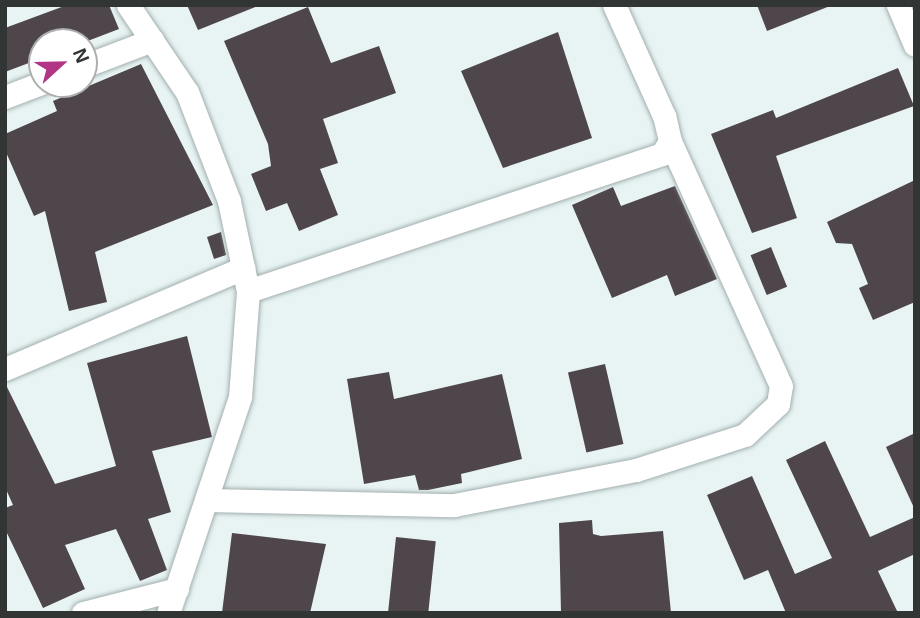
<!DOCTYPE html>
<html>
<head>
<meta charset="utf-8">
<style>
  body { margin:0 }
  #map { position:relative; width:920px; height:618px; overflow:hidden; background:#e7f4f3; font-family:Arial,sans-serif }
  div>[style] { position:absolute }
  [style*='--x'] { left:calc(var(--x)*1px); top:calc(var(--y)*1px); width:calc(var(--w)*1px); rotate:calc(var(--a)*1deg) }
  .building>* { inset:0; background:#4f464b; transform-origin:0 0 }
  .roads { filter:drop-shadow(0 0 2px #a3afaf) drop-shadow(0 0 2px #a3afaf) }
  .street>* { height:23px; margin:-11.5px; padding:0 11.5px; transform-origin:11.5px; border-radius:11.5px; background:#fff }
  span { translate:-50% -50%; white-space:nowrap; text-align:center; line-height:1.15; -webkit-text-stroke:7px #fff; paint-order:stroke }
  .frame { position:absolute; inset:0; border:7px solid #313635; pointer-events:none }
  .north { position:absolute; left:28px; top:28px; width:70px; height:70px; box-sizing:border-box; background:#fff; border:2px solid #adafae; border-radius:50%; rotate:68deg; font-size:19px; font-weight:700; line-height:28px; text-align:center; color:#313635 }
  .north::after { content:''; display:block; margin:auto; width:24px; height:32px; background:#b23686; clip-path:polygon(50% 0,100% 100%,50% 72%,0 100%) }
</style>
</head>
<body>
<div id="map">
  <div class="building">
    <div style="clip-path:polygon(67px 5px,109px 5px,119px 29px,85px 42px,42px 42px,42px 58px,5px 72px,5px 28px)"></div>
    <div style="clip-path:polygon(187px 5px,258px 5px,258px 6px,198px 30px)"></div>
    <div style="clip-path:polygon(757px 5px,830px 5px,830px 6px,767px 31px)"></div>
    <div style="clip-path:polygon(308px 7px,331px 63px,379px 46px,396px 93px,323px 119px,338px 163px,320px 169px,338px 215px,299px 231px,287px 203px,266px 211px,251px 174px,271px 166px,268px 144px,224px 41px)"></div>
    <div style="clip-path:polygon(558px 32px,592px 138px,503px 168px,461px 71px)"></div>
    <div style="clip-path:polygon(141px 64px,213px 205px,95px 252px,107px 302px,69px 311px,45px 211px,34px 216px,5px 150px,5px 134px,57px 111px,53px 101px)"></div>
    <div style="clip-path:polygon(898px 68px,914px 106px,776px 156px,797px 218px,752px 233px,711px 134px,773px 110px,776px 118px)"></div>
    <div style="clip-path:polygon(915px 180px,915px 302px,873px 320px,859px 288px,868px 284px,852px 244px,836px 243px,827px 222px)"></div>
    <div style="clip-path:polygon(675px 186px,717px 279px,675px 296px,667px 275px,612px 298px,572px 205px,613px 187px,621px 206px)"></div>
    <div style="clip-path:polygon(221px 232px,226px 255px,214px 259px,207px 237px)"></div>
    <div style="left:771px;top:247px;width:43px;height:22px;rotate:68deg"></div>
    <div style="clip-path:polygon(187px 336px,212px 437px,152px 451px,171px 512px,148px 519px,167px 570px,140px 581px,116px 529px,65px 545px,85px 589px,43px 608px,5px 529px,5px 508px,13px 505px,5px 487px,5px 383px,55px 484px,116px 466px,87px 363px)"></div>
    <div style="left:605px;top:364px;width:82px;height:38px;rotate:77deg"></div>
    <div style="clip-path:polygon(389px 372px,394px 399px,502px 374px,522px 459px,461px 474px,462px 483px,428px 490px,419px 490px,415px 475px,364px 484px,347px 379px)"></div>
    <div style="clip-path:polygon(915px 433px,915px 510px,886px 447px)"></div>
    <div style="clip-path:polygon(825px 441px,870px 537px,915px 517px,915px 554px,878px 571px,898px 613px,786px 613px,768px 570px,744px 580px,707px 495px,752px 476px,795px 574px,832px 558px,786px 460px)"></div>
    <div style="clip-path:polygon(592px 520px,593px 534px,601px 536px,663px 531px,671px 613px,561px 613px,559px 523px)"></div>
    <div style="clip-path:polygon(232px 533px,326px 544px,310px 613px,222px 613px)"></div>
    <div style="left:396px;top:537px;width:40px;height:76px;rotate:6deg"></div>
  </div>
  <div class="roads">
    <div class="street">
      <div style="--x:128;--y:5;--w:105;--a:55.9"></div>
      <div style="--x:187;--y:92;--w:117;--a:68.9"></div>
      <div style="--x:229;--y:201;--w:92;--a:78.1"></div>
      <div style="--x:248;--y:291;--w:106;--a:94.3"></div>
      <div style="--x:240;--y:397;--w:228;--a:108.4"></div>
      <div style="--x:898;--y:5;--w:43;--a:67"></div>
      <div style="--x:84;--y:66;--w:73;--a:-20.9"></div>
      <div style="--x:5;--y:97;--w:40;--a:-21"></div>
      <div style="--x:248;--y:291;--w:436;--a:-18.3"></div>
      <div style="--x:662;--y:154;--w:15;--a:-58"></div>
      <div style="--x:670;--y:141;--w:26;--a:-103"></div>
      <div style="--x:664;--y:116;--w:122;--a:-114.2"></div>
      <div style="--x:5;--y:369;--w:259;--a:-23"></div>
      <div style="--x:207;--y:500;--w:247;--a:1.2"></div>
      <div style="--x:454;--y:505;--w:185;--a:-10.9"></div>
      <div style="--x:636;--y:470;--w:114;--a:-17.8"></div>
      <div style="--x:745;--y:435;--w:45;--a:-43.2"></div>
      <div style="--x:778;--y:404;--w:18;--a:-81"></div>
      <div style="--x:781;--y:386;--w:269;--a:-114.4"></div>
      <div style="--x:83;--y:613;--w:97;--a:-14.3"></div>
    </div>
  </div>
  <div class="frame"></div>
  <div class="north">N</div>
</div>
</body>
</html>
